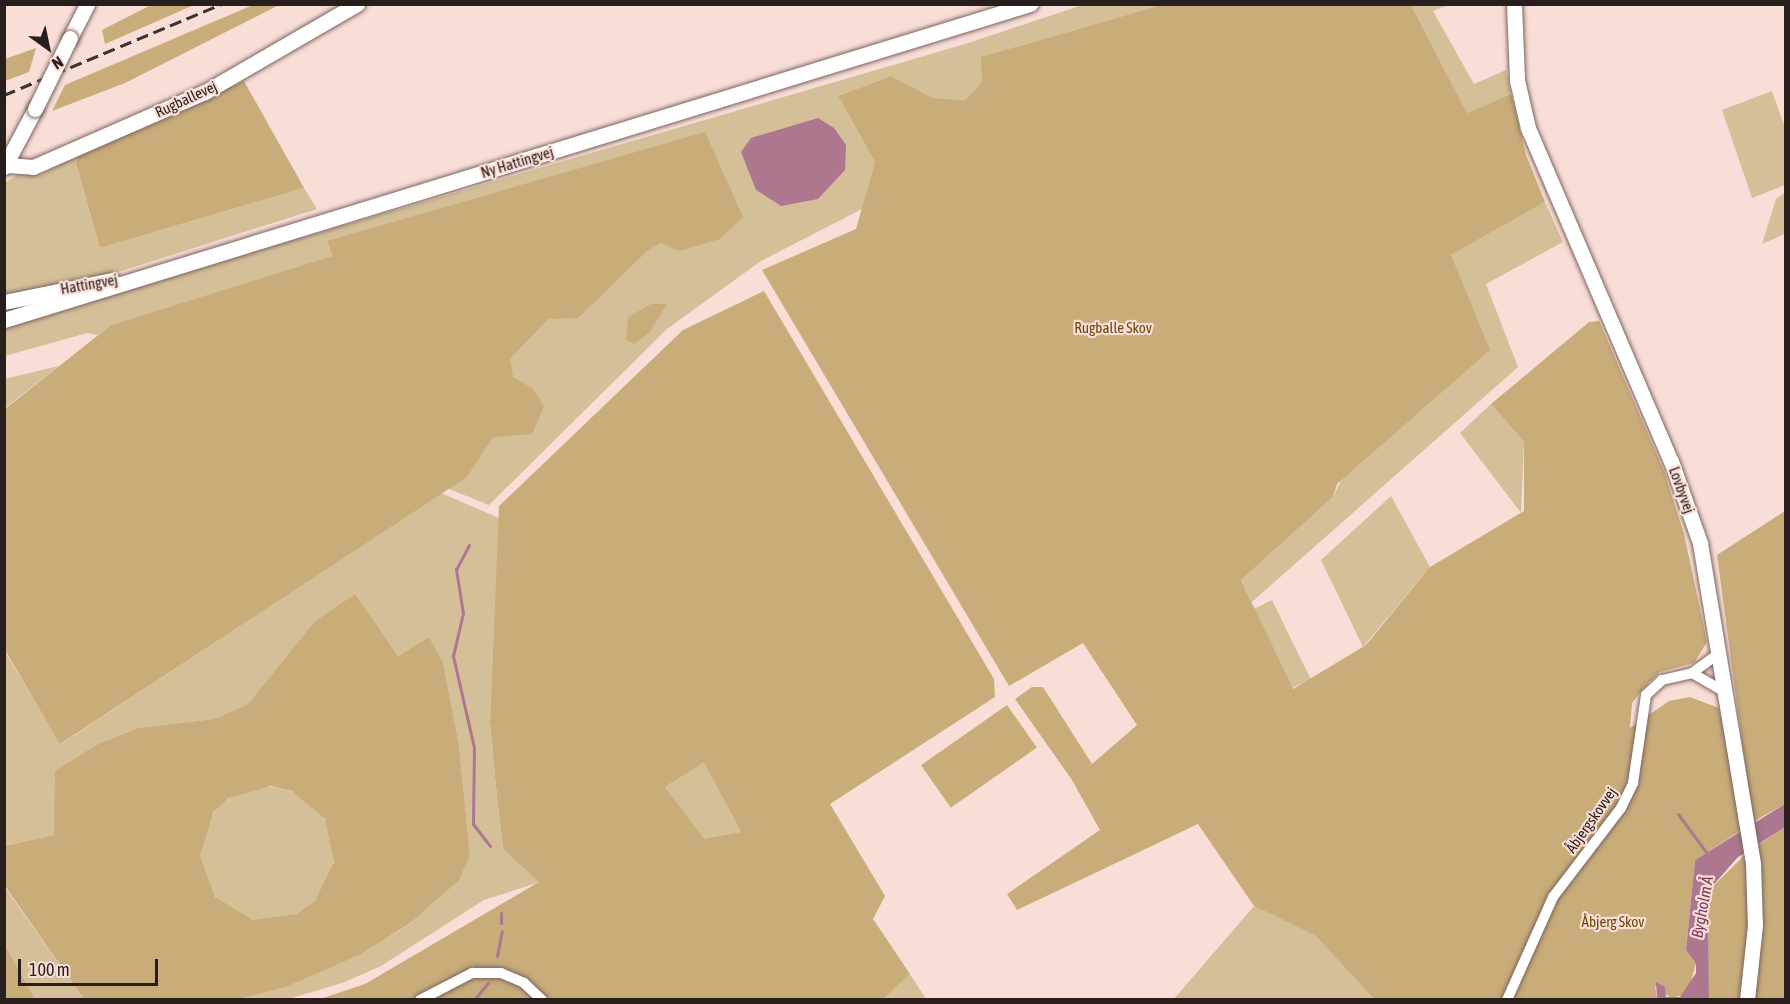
<!DOCTYPE html>
<html>
<head>
<meta charset="utf-8">
<style>
  body { margin:0 }
  #map { position:relative; width:1790px; height:1004px; overflow:hidden; background:#f9ded7; font-family:"Asap Condensed",sans-serif }
  div>[style] { position:absolute }
  [style*='--x'] { left:calc(var(--x)*1px); top:calc(var(--y)*1px); width:calc(var(--w)*1px); rotate:calc(var(--a)*1deg) }
  .green>* { inset:0; background:#d5bf99; transform-origin:0 0 }
  .round { border-radius:50% }
  .forest>* { inset:0; background:#c8ac79; transform-origin:0 0 }
  .water>* { inset:0; background:#ac778f }
  .stream>* { height:3px; margin:-1.5px; padding:0 1.5px; transform-origin:1.5px; border-radius:1.5px; background:#ac778f }
  .roads { filter:drop-shadow(0 0 2px #7c645e) drop-shadow(0 0 2px #7c645e) }
  .street>* { height:10px; margin:-5px; padding:0 5px; transform-origin:5px; border-radius:5px; background:#fff }
  .secondary>* { height:15px; margin:-7.5px; padding:0 7.5px; transform-origin:7.5px; border-radius:7.5px; background:#fff }
  .rail>* { height:3px; margin-top:-1.5px; transform-origin:0; background:repeating-linear-gradient(90deg,#3f3330 0 12px,transparent 0 18px) }
  .bridges { filter:drop-shadow(0 0 2px #7c645e) drop-shadow(0 0 2px #7c645e) }
  .secondary-bridge>* { height:15px; margin:-7.5px; padding:0 7.5px; transform-origin:7.5px; border-radius:7.5px; background:#fff }
  span { translate:-50% -50%; white-space:nowrap; text-align:center; line-height:1.15; -webkit-text-stroke:4.5px #f9ded7; paint-order:stroke }
  .street-label { font-size:15px; color:#281e1b }
  .park-label { font-size:15px; color:#674b0c }
  .water-label { font-size:16px; color:#7b375a; font-style:italic }
  .frame { position:absolute; inset:0; border:6px solid #281e1b; pointer-events:none }
  .north { position:absolute; left:18px; top:18px; width:60px; height:60px; -webkit-text-stroke:4px #f9ded7; paint-order:stroke; rotate:147deg; font-size:16px; font-weight:700; line-height:24px; text-align:center; color:#281e1b }
  .north::after { content:''; display:block; margin:auto; width:21px; height:27px; background:#281e1b; clip-path:polygon(50% 0,100% 100%,50% 72%,0 100%) }
  .scale { position:absolute; left:18px; top:959px; width:140px; height:27px; box-sizing:border-box; border:3px solid #281e1b; border-top:0; padding-left:8px; font-size:18px; line-height:21px; white-space:nowrap; color:#281e1b; -webkit-text-stroke:4px #f9ded7; paint-order:stroke }
</style>
</head>
<body>
<div id="map">
  <div class="green">
    <div style="clip-path:polygon(1082px 5px,1161px 5px,982px 57px,982px 82px,965px 100px,933px 98px,891px 76px,838px 96px,875px 162px,862px 209px,761px 261px,667px 329px,489px 505px,449px 489px,453px 486px,216px 293px,111px 325px,98px 335px,87px 333px,5px 356px,5px 324px,965px 44px)"></div>
    <div style="clip-path:polygon(1411px 5px,1448px 5px,1433px 11px,1474px 84px,1506px 70px,1511px 94px,1467px 113px)"></div>
    <div style="clip-path:polygon(1772px 91px,1785px 128px,1785px 185px,1752px 198px,1722px 110px)"></div>
    <div style="clip-path:polygon(79px 154px,76px 165px,100px 248px,304px 188px,317px 209px,115px 273px,5px 295px,6px 182px,19px 174px,42px 174px)"></div>
    <div style="clip-path:polygon(1785px 192px,1785px 234px,1762px 244px,1776px 199px)"></div>
    <div style="clip-path:polygon(1545px 202px,1563px 242px,1486px 284px,1518px 367px,1252px 602px,1241px 580px,1333px 497px,1451px 255px)"></div>
    <div style="clip-path:polygon(59px 366px,5px 408px,4px 379px)"></div>
    <div style="clip-path:polygon(1491px 404px,1524px 442px,1521px 513px,1460px 433px)"></div>
    <div style="clip-path:polygon(441px 493px,499px 518px,490px 722px,496px 787px,503px 849px,540px 882px,484px 900px,381px 966px,345px 982px,289px 999px,240px 999px,286px 987px,360px 955px,410px 924px,470px 855px,459px 745px,443px 662px,429px 637px,398px 656px,355px 595px,314px 622px,248px 704px,214px 719px,138px 728px,96px 745px,56px 771px,54px 835px,5px 846px,4px 650px,61px 744px)"></div>
    <div style="clip-path:polygon(1391px 496px,1430px 567px,1363px 647px,1321px 560px)"></div>
    <div style="left:1272px;top:600px;width:88px;height:21px;rotate:64deg"></div>
    <div style="clip-path:polygon(704px 761px,741px 832px,704px 840px,665px 787px)"></div>
    <div class="round" style="left:200px;top:787px;width:134px;height:134px"></div>
    <div style="clip-path:polygon(4px 886px,84px 999px,35px 999px,5px 945px)"></div>
    <div style="clip-path:polygon(1254px 906px,1315px 934px,1374px 999px,1173px 1000px)"></div>
    <div style="clip-path:polygon(910px 974px,926px 999px,882px 1000px)"></div>
  </div>
  <div class="forest">
    <div style="clip-path:polygon(153px 4px,194px 5px,105px 44px,102px 30px)"></div>
    <div style="clip-path:polygon(253px 5px,279px 5px,125px 83px,52px 111px,65px 85px)"></div>
    <div style="clip-path:polygon(1161px 5px,1411px 5px,1467px 113px,1511px 94px,1526px 155px,1545px 202px,1451px 255px,1490px 350px,1337px 484px,1333px 497px,1241px 580px,1293px 689px,1366px 645px,1430px 567px,1524px 511px,1524px 442px,1491px 404px,1589px 322px,1599px 321px,1664px 471px,1684px 534px,1707px 642px,1694px 663px,1660px 672px,1646px 685px,1632px 703px,1630px 728px,1669px 701px,1690px 697px,1719px 708px,1745px 828px,1695px 860px,1686px 950px,1696px 964px,1687px 994px,1671px 998px,1655px 986px,1657px 999px,1374px 999px,1315px 935px,1254px 906px,1198px 824px,1017px 910px,1007px 894px,1100px 830px,1072px 780px,1015px 699px,1032px 687px,1043px 687px,1092px 764px,1137px 725px,1083px 643px,1009px 686px,762px 270px,856px 229px,875px 162px,838px 96px,891px 76px,933px 98px,965px 100px,982px 82px,981px 57px)"></div>
    <div style="clip-path:polygon(36px 48px,29px 72px,5px 81px,5px 59px)"></div>
    <div style="clip-path:polygon(244px 81px,304px 188px,100px 248px,76px 164px,79px 154px)"></div>
    <div style="clip-path:polygon(705px 132px,743px 217px,720px 239px,679px 251px,661px 243px,648px 250px,578px 318px,548px 319px,510px 359px,513px 377px,532px 388px,544px 406px,532px 434px,493px 437px,467px 477px,60px 744px,5px 650px,5px 409px,111px 325px,333px 256px,327px 241px)"></div>
    <div style="clip-path:polygon(evenodd,764px 291px,994px 679px,995px 697px,830px 804px,885px 896px,873px 919px,910px 974px,882px 1000px,317px 1000px,365px 984px,539px 882px,503px 849px,496px 787px,490px 722px,499px 506px,683px 330px,764px 291px,704px 762px,741px 832px,704px 839px,665px 787px,704px 762px)"></div>
    <div style="clip-path:polygon(651px 304px,667px 304px,649px 333px,634px 344px,626px 340px,628px 317px)"></div>
    <div style="clip-path:polygon(1785px 511px,1785px 804px,1753px 822px,1717px 555px)"></div>
    <div style="clip-path:polygon(evenodd,355px 594px,398px 656px,429px 637px,443px 662px,459px 745px,470px 855px,459px 880px,409px 924px,360px 955px,286px 987px,240px 999px,84px 999px,5px 886px,5px 846px,54px 835px,55px 771px,96px 745px,138px 728px,214px 719px,248px 704px,314px 622px,355px 594px,271px 786px,292px 791px,325px 819px,334px 862px,315px 901px,297px 914px,253px 920px,215px 897px,200px 856px,213px 813px,229px 798px,271px 786px)"></div>
    <div style="left:1007px;top:705px;width:52px;height:105px;rotate:55deg"></div>
    <div style="clip-path:polygon(1785px 827px,1785px 999px,1751px 1000px,1755px 847px)"></div>
    <div style="clip-path:polygon(1748px 852px,1751px 887px,1743px 999px,1709px 999px,1708px 891px)"></div>
    <div style="clip-path:polygon(4px 945px,5px 945px,35px 999px,5px 999px)"></div>
  </div>
  <div class="water">
    <div style="clip-path:polygon(818px 118px,834px 128px,846px 145px,845px 170px,818px 199px,781px 206px,756px 190px,741px 152px,751px 138px)"></div>
    <div style="clip-path:polygon(1785px 804px,1785px 827px,1738px 857px,1708px 891px,1709px 999px,1657px 999px,1656px 982px,1665px 987px,1666px 997px,1680px 997px,1696px 973px,1696px 964px,1686px 950px,1695px 860px)"></div>
  </div>
  <div class="stream">
    <div style="--x:469;--y:545;--w:27;--a:118"></div>
    <div style="--x:456;--y:569;--w:45;--a:81"></div>
    <div style="--x:463;--y:613;--w:44;--a:103.1"></div>
    <div style="--x:453;--y:656;--w:94;--a:77.1"></div>
    <div style="--x:474;--y:748;--w:76;--a:90.8"></div>
    <div style="--x:473;--y:824;--w:28;--a:52"></div>
    <div style="--x:1678;--y:814;--w:52;--a:53.6"></div>
    <div style="--x:501;--y:913;--w:10;--a:90"></div>
    <div style="--x:497;--y:956;--w:25;--a:-79"></div>
    <div style="--x:474;--y:1000;--w:22;--a:-51"></div>
  </div>
  <div class="roads">
    <div class="street">
      <div style="--x:1692;--y:673;--w:34;--a:-36"></div>
      <div style="--x:420;--y:1000;--w:59;--a:-27.4"></div>
      <div style="--x:472;--y:973;--w:29;--a:0"></div>
      <div style="--x:501;--y:973;--w:25;--a:23"></div>
      <div style="--x:524;--y:983;--w:25;--a:43"></div>
      <div style="--x:1507;--y:1000;--w:113;--a:-65.9"></div>
      <div style="--x:1553;--y:897;--w:112;--a:-52.6"></div>
      <div style="--x:1621;--y:808;--w:28;--a:-64"></div>
      <div style="--x:1633;--y:783;--w:89;--a:-81.6"></div>
      <div style="--x:1646;--y:695;--w:22;--a:-43"></div>
      <div style="--x:1662;--y:680;--w:31;--a:-13"></div>
      <div style="--x:1692;--y:673;--w:38;--a:30"></div>
    </div>
    <div class="secondary">
      <div style="--x:1514;--y:4;--w:76;--a:87.7"></div>
      <div style="--x:1517;--y:80;--w:49;--a:77.1"></div>
      <div style="--x:1528;--y:128;--w:362;--a:66.8"></div>
      <div style="--x:1671;--y:461;--w:87;--a:70.5"></div>
      <div style="--x:1700;--y:543;--w:324;--a:80.6"></div>
      <div style="--x:1753;--y:863;--w:62;--a:88.2"></div>
      <div style="--x:1755;--y:925;--w:75;--a:96.1"></div>
      <div style="--x:70;--y:38;--w:38;--a:-63"></div>
      <div style="--x:6;--y:165;--w:27;--a:4"></div>
      <div style="--x:33;--y:167;--w:188;--a:-23.6"></div>
      <div style="--x:205;--y:92;--w:176;--a:-30.1"></div>
      <div style="--x:4;--y:167;--w:66;--a:-61.9"></div>
      <div style="--x:4;--y:302;--w:110;--a:-11.5"></div>
      <div style="--x:4;--y:320;--w:1074;--a:-17.12"></div>
    </div>
  </div>
  <div class="rail">
    <div style="--x:4;--y:95;--w:236;--a:-22.7"></div>
  </div>
  <div class="bridges">
    <div class="secondary-bridge">
      <div style="--x:35;--y:109;--w:79;--a:-63.8"></div>
    </div>
  </div>
  <div class="street-label">
    <span style="left:186px;top:99px;rotate:-25deg">Rugballevej</span>
    <span style="left:517px;top:162px;rotate:-17deg">Ny Hattingvej</span>
    <span style="left:89px;top:284px;rotate:-10deg">Hattingvej</span>
    <span style="left:1682px;top:490px;rotate:70deg">Lovbyvej</span>
    <span style="left:1591px;top:820px;rotate:-55deg">Åbjergskovvej</span>
  </div>
  <div class="park-label">
    <span style="left:1113px;top:328px">Rugballe Skov</span>
    <span style="left:1613px;top:922px">Åbjerg Skov</span>
  </div>
  <div class="water-label">
    <span style="left:1702px;top:907px;rotate:-80deg">Bygholm Å</span>
  </div>
  <div class="frame"></div>
  <div class="north">N</div>
  <div class="scale">100 m</div>
</div>
</body>
</html>
